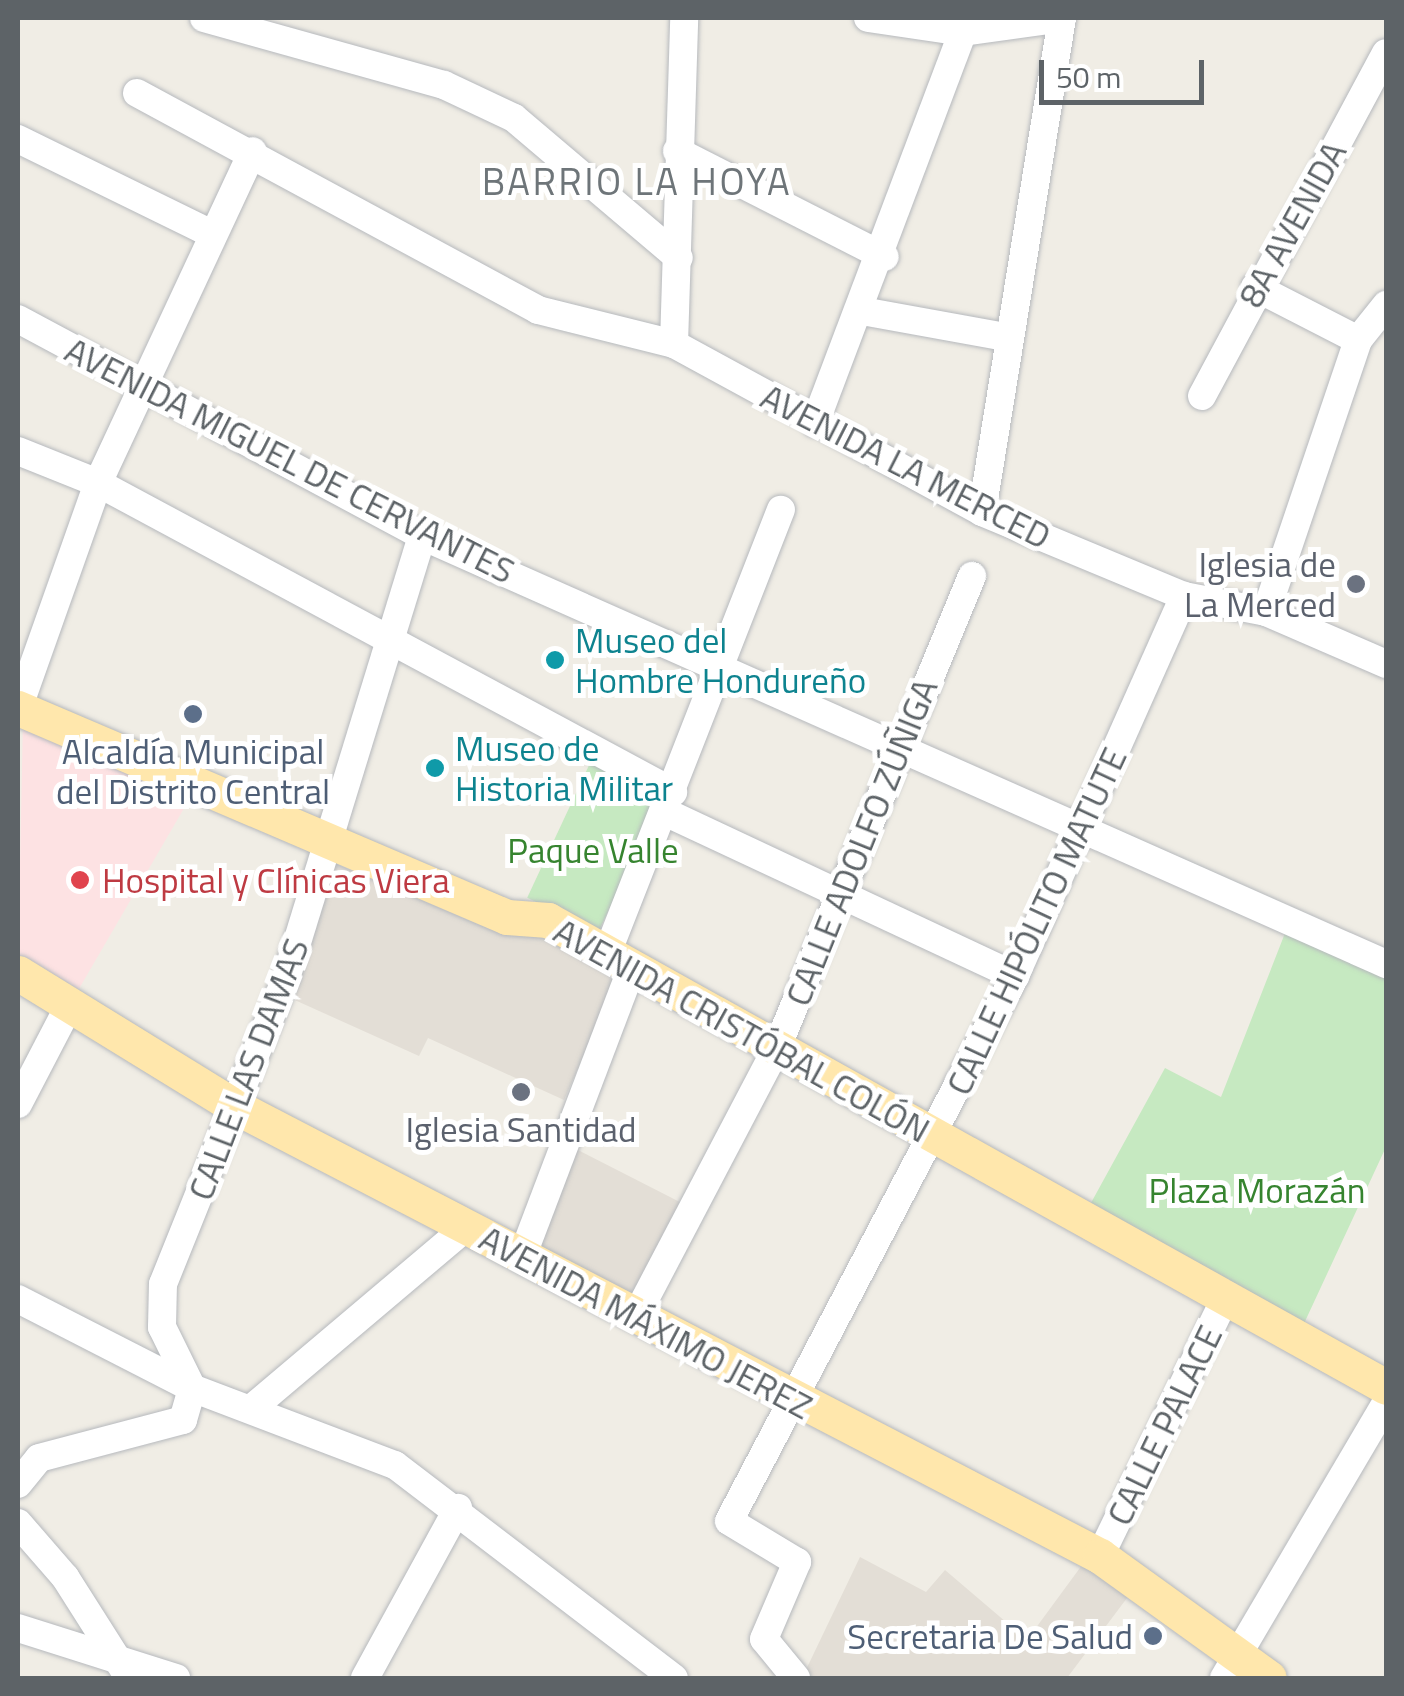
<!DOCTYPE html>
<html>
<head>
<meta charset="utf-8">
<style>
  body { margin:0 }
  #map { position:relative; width:1404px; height:1696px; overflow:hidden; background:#f0ede5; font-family:"Titillium Web",sans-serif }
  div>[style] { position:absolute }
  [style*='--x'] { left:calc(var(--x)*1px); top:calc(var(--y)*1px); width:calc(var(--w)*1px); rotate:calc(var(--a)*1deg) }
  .education>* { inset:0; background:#e3ded6; transform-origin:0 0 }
  .medical>* { inset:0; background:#fde2e3 }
  .green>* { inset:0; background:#c6e9c1; transform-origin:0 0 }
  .roads { filter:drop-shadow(0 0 2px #b6b9bd) drop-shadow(0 0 2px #b6b9bd) }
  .minor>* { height:28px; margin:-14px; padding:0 14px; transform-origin:14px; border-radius:14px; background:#fff }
  .major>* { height:35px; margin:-17.5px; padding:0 17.5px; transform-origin:17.5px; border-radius:17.5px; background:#ffe7ac }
  .dots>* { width:28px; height:28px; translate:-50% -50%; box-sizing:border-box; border:5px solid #fff; border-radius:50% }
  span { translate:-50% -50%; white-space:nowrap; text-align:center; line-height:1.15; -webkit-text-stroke:10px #fff; paint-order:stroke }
  .street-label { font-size:35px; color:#5d6367 }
  .worship-label { font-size:35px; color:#5b616d }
  .right { translate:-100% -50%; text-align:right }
  .culture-label { font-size:35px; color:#0d838f }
  .left { translate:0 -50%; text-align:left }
  .service-label { font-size:35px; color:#4e5e75 }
  .park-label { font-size:35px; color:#36842f }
  .health-label { font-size:35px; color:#be3a42 }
  .neighbourhood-label { font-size:38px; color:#6e7579; letter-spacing:2.5px }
  .frame { position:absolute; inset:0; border:20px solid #5d6367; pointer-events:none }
  .scale { position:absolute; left:1039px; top:60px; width:165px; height:45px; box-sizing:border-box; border:5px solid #5d6367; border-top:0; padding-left:12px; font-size:30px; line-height:35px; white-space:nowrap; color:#5d6367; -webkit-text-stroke:8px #fff; paint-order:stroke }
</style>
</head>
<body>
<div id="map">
  <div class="education">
    <div style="clip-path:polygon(336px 864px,480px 925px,548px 930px,624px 964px,564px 1100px,428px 1038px,419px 1056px,288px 997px)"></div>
    <div style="left:572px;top:1147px;width:132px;height:109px;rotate:27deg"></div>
    <div style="clip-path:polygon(860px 1557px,926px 1592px,945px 1570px,1027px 1640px,1085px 1561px,1130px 1594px,1067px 1678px,802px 1678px)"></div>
  </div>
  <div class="medical">
    <div style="clip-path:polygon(23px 721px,190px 798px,73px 999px,18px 961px)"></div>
  </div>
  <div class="green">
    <div style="left:591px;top:761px;width:79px;height:151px;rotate:25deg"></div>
    <div style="clip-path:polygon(1287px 928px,1386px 973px,1386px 1147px,1301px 1330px,1086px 1212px,1165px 1068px,1221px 1097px)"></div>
  </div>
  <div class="roads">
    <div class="minor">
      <div style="--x:204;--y:18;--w:249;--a:15.6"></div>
      <div style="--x:444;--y:85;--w:77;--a:25.2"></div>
      <div style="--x:514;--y:118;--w:216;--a:40.3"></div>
      <div style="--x:868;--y:18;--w:96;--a:8.4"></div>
      <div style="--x:963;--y:32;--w:100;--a:-8"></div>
      <div style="--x:137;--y:93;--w:456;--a:28.4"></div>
      <div style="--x:538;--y:310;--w:140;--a:14"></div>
      <div style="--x:674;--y:344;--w:351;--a:28.6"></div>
      <div style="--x:982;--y:512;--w:219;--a:22.6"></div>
      <div style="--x:1184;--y:596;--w:84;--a:11"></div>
      <div style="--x:1266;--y:612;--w:131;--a:23.4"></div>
      <div style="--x:18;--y:139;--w:216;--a:26.1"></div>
      <div style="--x:677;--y:151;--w:233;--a:27"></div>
      <div style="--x:1255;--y:287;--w:116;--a:27.2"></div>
      <div style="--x:862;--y:311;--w:150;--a:10.3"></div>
      <div style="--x:18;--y:319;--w:459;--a:28.2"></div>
      <div style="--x:422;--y:536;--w:1055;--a:23.94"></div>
      <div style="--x:674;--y:344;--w:326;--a:-88.2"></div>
      <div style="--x:1202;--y:396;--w:389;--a:-61.8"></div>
      <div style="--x:815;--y:423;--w:418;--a:-69.3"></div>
      <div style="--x:18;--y:451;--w:86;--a:21.8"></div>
      <div style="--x:98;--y:483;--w:653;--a:28.25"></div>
      <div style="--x:982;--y:512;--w:500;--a:-80.8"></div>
      <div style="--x:1266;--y:612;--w:287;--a:-71.3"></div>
      <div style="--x:1358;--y:340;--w:45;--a:-51.3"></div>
      <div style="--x:18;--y:709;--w:240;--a:-70.5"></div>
      <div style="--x:98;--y:483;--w:366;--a:-65"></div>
      <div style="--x:665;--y:812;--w:387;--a:25.1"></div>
      <div style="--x:608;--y:951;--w:474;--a:-68.6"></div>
      <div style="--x:18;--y:1104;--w:106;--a:-62.5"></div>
      <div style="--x:522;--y:1257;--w:312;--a:-69.2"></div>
      <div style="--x:18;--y:1299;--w:195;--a:27.1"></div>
      <div style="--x:192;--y:1388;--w:217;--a:20.8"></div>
      <div style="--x:395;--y:1465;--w:351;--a:37.4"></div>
      <div style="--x:635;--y:1318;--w:303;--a:-62.3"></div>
      <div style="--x:776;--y:1050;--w:513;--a:-67.53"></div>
      <div style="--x:251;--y:1409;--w:280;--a:-40.2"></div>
      <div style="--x:18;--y:1484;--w:33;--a:-51"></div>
      <div style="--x:39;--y:1458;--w:149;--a:-14.8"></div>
      <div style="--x:183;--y:1420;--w:33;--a:-74"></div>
      <div style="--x:192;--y:1388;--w:68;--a:-116.2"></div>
      <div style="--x:162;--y:1327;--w:43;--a:-88.7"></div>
      <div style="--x:163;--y:1284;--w:333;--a:-68.1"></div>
      <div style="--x:287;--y:975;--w:459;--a:-72.9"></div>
      <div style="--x:18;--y:1523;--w:72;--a:49"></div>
      <div style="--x:65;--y:1577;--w:120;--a:57.6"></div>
      <div style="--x:1100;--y:1556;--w:290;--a:-64.1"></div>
      <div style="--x:18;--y:1628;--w:166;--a:17.6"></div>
      <div style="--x:365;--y:1678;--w:194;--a:-61.3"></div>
      <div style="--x:796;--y:1678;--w:50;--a:-129.4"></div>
      <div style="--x:764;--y:1639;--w:84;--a:-66.8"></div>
      <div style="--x:797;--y:1562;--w:79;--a:-148.9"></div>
      <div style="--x:729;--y:1521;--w:615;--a:-62.31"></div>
      <div style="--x:1015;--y:976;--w:416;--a:-66"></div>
      <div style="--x:1224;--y:1678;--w:319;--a:-59.5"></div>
    </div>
    <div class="major">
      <div style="--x:18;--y:708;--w:532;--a:23.14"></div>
      <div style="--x:507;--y:917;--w:41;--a:4.2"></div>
      <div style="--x:548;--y:920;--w:959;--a:29.13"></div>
      <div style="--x:18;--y:973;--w:256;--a:31.6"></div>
      <div style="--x:236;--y:1107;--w:974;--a:27.46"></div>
      <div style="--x:1100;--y:1556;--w:208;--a:35.8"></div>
    </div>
  </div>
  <div class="dots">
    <div style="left:1356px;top:584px;background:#6b7280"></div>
    <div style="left:555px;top:660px;background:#0f9aa8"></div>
    <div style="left:193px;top:714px;background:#5c6f8a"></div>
    <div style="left:435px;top:768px;background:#0f9aa8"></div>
    <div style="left:80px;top:880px;background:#e0444e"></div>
    <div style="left:521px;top:1092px;background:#6b7280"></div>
    <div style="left:1153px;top:1636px;background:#5c6f8a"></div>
  </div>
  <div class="street-label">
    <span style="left:1292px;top:224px;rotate:-61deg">8A AVENIDA</span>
    <span style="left:290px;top:460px;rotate:27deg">AVENIDA MIGUEL DE CERVANTES</span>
    <span style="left:906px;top:466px;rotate:27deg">AVENIDA LA MERCED</span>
    <span style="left:861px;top:842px;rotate:-68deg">CALLE ADOLFO ZÚÑIGA</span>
    <span style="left:1036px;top:921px;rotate:-65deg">CALLE HIPÓLITO MATUTE</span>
    <span style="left:742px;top:1030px;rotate:29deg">AVENIDA CRISTÓBAL COLÓN</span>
    <span style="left:248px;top:1069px;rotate:-69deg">CALLE LAS DAMAS</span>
    <span style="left:646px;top:1322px;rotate:28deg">AVENIDA MÁXIMO JEREZ</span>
    <span style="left:1164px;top:1425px;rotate:-64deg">CALLE PALACE</span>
  </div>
  <div class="worship-label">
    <span class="right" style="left:1336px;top:584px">Iglesia de<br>La Merced</span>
    <span style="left:521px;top:1129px">Iglesia Santidad</span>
  </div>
  <div class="culture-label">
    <span class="left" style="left:575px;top:660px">Museo del<br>Hombre Hondureño</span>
    <span class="left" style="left:455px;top:768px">Museo de<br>Historia Militar</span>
  </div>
  <div class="service-label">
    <span style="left:193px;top:771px">Alcaldía Municipal<br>del Distrito Central</span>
    <span class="right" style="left:1133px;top:1636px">Secretaria De Salud</span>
  </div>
  <div class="park-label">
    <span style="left:593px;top:850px">Paque Valle</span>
    <span style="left:1257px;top:1190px">Plaza Morazán</span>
  </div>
  <div class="health-label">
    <span class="left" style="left:102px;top:880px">Hospital y Clínicas Viera</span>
  </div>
  <div class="neighbourhood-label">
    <span style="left:637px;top:182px">BARRIO LA HOYA</span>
  </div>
  <div class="frame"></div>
  <div class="scale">50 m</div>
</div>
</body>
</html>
